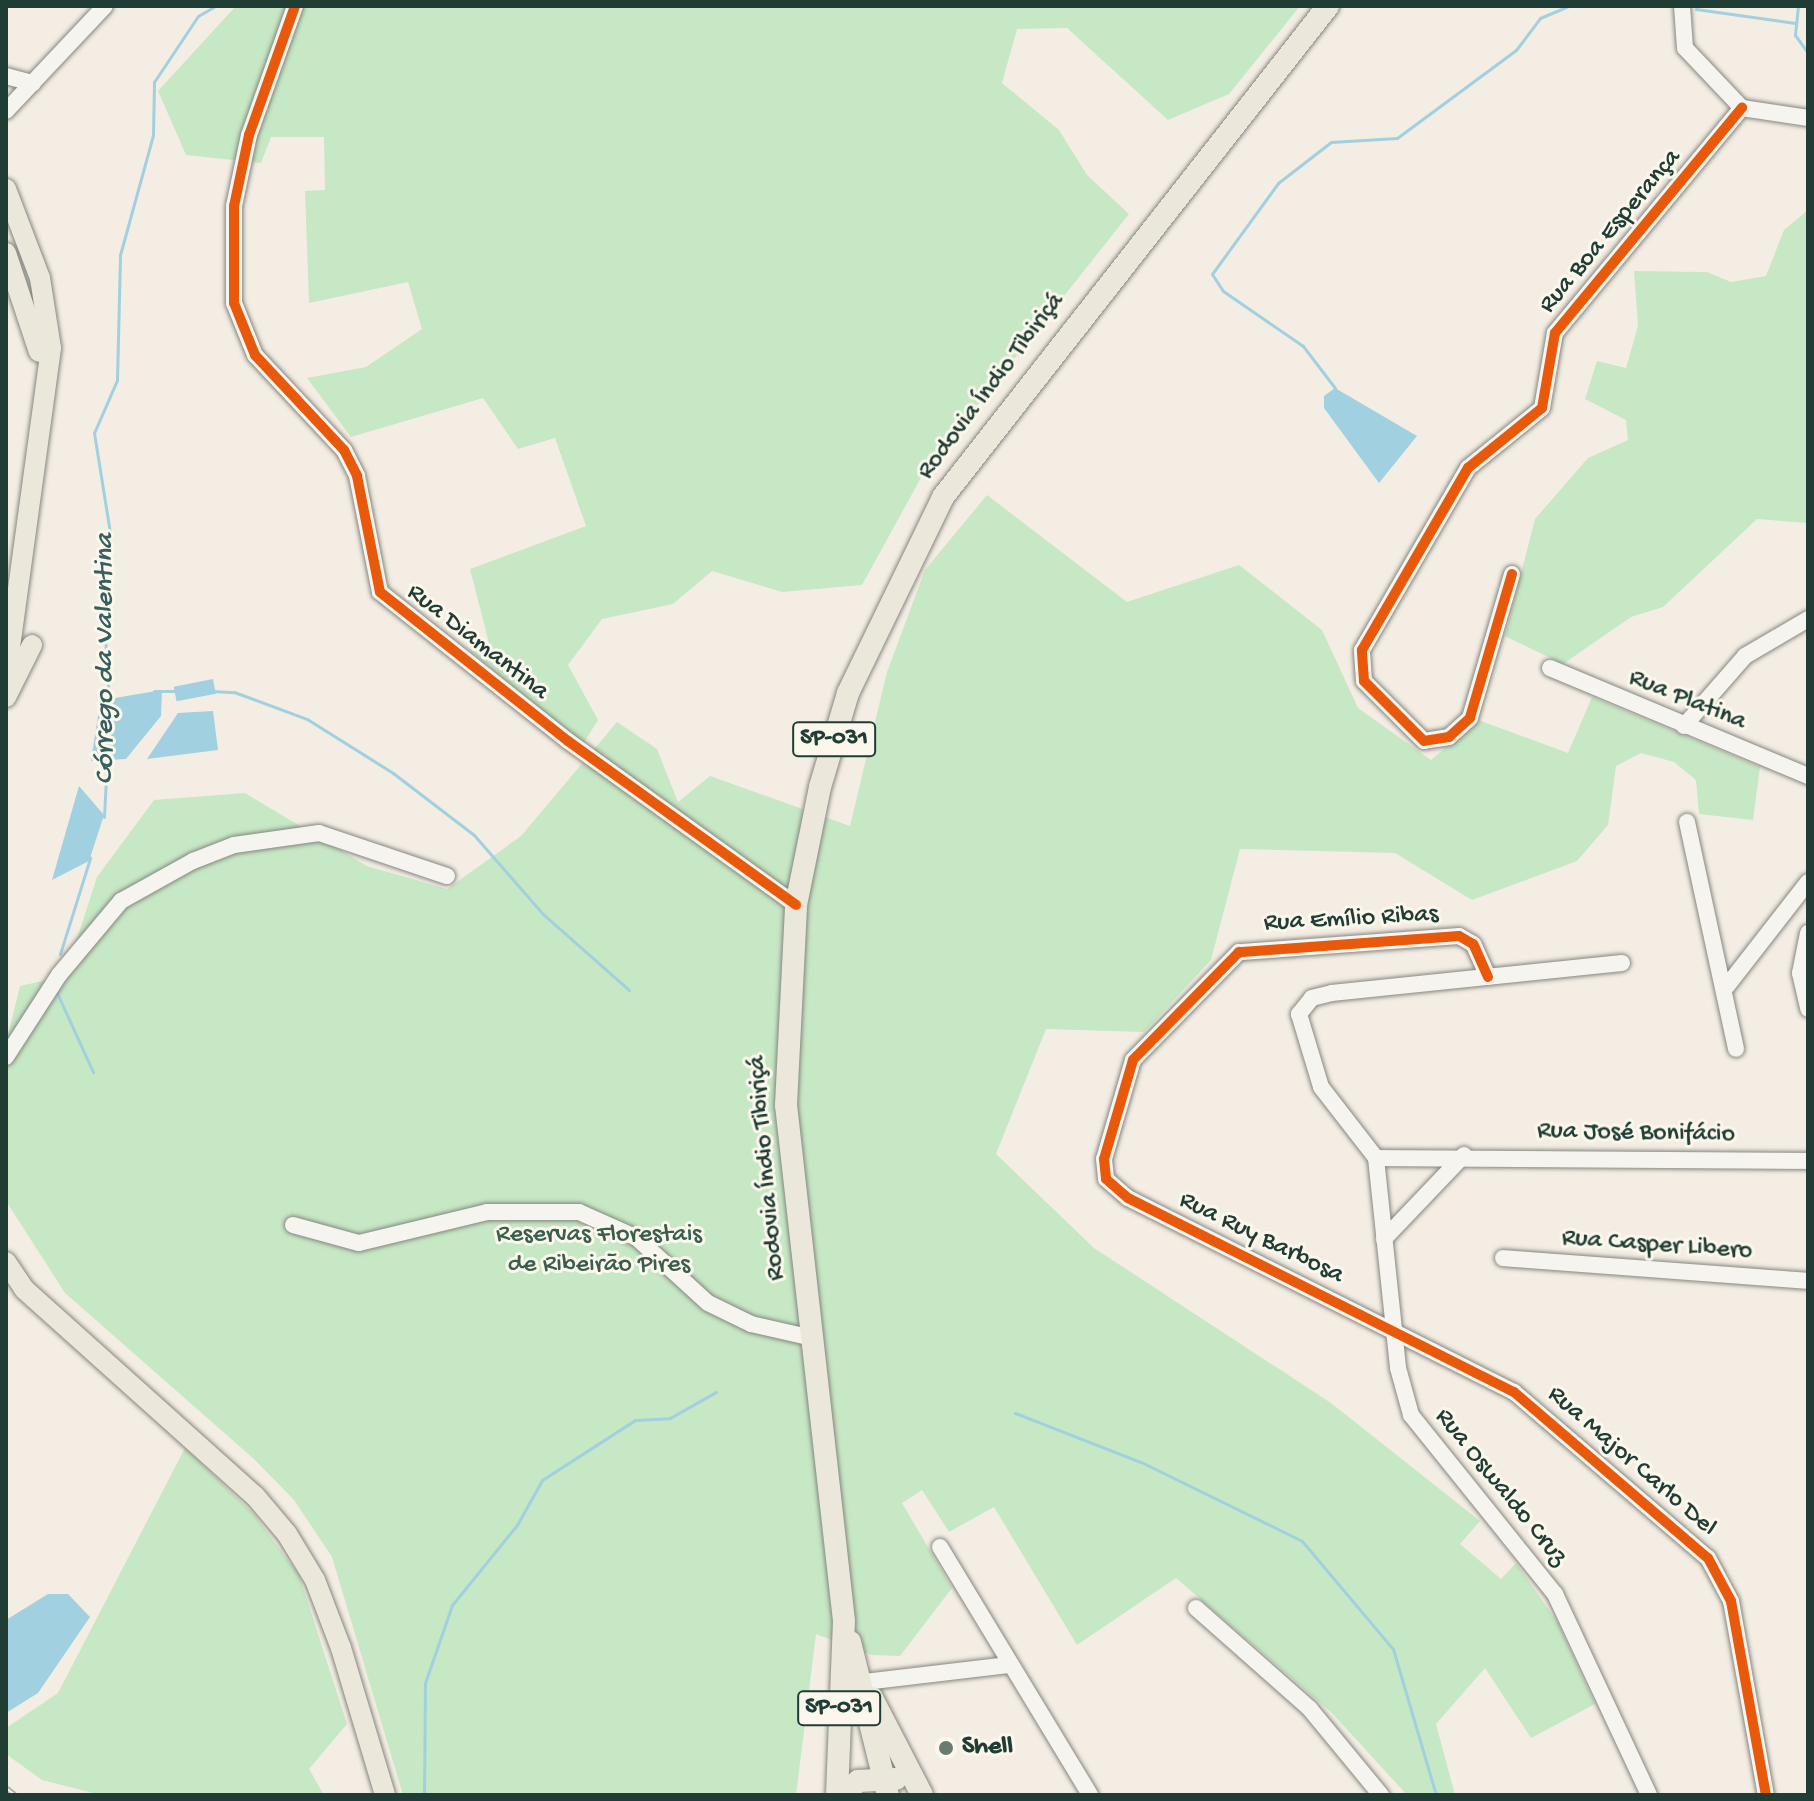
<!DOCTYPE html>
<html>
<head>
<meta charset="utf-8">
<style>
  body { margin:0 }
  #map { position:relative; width:1814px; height:1801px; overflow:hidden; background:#f4ede3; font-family:"Gochi Hand",sans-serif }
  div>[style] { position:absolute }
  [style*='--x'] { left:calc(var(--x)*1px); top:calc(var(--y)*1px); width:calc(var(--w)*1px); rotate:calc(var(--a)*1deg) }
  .green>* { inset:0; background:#c7e8c4 }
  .water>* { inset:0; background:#a1d0e0; transform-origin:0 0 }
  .stream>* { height:3px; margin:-1.5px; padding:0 1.5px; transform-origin:1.5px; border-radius:1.5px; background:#a1d0e0 }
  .roads { filter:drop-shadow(0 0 2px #848781) drop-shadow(0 0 2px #848781) }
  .minor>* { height:16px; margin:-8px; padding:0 8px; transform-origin:8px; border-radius:8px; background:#f6f4ef }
  .major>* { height:20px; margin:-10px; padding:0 10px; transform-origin:10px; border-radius:10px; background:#ece7db }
  .highway>* { height:22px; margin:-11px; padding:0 11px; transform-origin:11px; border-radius:11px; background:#ece7db }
  .rail>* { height:6px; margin-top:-3px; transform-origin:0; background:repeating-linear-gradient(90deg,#fbf7ec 0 9px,#b2b3af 0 18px); box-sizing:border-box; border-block:2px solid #b2b3af }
  .cycleway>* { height:10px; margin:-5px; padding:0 5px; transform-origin:5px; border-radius:5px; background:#e8590c }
  .dots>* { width:22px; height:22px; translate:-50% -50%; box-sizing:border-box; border:4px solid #fbf7ec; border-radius:50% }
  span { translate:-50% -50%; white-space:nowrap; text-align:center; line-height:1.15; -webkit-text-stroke:6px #fbf7ec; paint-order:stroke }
  .shield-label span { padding:2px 6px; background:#fbf7ec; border:2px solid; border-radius:6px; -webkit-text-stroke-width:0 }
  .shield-label { font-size:24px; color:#1f3d34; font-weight:700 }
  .street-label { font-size:26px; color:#1f3d34 }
  .park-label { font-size:26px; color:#395e4c }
  .poi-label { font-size:26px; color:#1f3d34; font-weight:700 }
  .left { translate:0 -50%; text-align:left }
  .water-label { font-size:28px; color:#365f5e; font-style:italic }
  .frame { position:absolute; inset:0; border:8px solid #1f3d34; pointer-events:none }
</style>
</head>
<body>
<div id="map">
  <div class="green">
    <div style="clip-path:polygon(236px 6px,1300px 6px,1229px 94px,1168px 120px,1067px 28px,1017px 29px,1002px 83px,1059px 130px,1087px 175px,1129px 214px,923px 474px,862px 585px,782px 592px,712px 571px,673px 604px,602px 619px,568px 665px,598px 720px,583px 744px,468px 649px,489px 643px,470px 569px,586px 526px,555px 438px,518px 449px,483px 398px,351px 437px,307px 378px,366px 367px,422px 329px,408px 282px,309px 303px,305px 191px,325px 190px,324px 137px,271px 137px,261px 163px,186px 155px,158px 91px)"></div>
    <div style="clip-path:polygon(1808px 210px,1808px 523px,1757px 519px,1663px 607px,1631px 617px,1563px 664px,1505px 636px,1535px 519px,1588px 458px,1628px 440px,1626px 420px,1585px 399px,1597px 361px,1626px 368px,1638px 326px,1634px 271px,1707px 272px,1731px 282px,1766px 276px,1784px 230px)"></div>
    <div style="clip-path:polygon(987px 495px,1127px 602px,1239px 565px,1322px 630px,1358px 708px,1431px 760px,1478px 720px,1568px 753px,1592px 697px,1760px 767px,1753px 820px,1699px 814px,1696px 780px,1674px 762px,1641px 753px,1616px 766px,1608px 825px,1577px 861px,1472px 900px,1395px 853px,1240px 849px,1211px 960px,1144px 1032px,1046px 1029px,996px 1154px,1094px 1248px,1331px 1403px,1480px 1521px,1460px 1544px,1501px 1579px,1516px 1563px,1558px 1623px,1595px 1704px,1531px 1738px,1485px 1668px,1436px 1724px,1455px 1795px,1407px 1795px,1332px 1713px,1176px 1578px,1077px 1645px,994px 1507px,949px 1532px,922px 1490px,902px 1503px,952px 1588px,900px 1656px,872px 1655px,816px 1634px,796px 1795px,403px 1795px,332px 1557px,294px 1500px,254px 1459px,65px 1293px,6px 1201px,6px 1042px,20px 986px,65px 976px,97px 877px,154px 800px,245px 793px,367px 866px,447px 889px,521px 836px,617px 722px,657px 749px,678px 802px,710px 776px,850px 826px,887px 672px,925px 570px)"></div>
    <div style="clip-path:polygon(185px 1448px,253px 1513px,299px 1575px,347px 1724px,309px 1769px,324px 1795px,101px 1795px,42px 1780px,6px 1754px,6px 1728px,58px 1693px)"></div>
  </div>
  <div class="water">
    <div style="clip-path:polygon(1335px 388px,1417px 436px,1379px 483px,1324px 408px,1324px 396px)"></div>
    <div style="left:213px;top:679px;width:15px;height:40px;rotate:79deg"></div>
    <div style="clip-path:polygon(162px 690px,161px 716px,126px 759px,91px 761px,98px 716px,109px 699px)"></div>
    <div style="clip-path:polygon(213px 711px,218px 750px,147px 759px,178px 713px)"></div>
    <div style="clip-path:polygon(79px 786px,104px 815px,89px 861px,52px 880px)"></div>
    <div style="clip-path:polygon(48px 1594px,68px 1594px,90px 1617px,38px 1693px,6px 1713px,6px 1620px)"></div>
  </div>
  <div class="stream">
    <div style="--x:1798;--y:6;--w:29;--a:96"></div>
    <div style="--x:1795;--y:35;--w:22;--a:54"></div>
    <div style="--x:1696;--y:9;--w:100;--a:8"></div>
    <div style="--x:1335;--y:388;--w:53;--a:-127.3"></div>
    <div style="--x:1303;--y:346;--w:97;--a:-145.5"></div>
    <div style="--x:1223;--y:291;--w:20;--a:-123"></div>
    <div style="--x:1212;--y:274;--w:112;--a:-54"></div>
    <div style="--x:1278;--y:183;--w:67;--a:-37.7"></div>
    <div style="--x:1331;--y:142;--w:66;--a:-3.5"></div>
    <div style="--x:1397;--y:138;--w:148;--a:-36.5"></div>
    <div style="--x:1516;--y:50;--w:40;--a:-53"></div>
    <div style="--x:1540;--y:18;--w:30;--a:-23"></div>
    <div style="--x:154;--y:691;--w:22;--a:0"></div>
    <div style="--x:212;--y:691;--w:22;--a:3"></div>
    <div style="--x:234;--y:692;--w:78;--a:20.3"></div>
    <div style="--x:307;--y:719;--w:102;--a:32.1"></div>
    <div style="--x:393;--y:773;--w:102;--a:37.4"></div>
    <div style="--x:474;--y:835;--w:105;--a:48.9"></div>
    <div style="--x:543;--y:914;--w:115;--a:41.5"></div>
    <div style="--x:109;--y:701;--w:114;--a:-93.5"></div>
    <div style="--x:102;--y:587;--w:49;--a:-79.4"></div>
    <div style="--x:111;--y:539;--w:107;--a:-99.1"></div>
    <div style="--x:94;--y:433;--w:58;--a:-66.5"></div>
    <div style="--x:117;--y:380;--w:125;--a:-88.6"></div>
    <div style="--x:120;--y:255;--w:124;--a:-74.6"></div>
    <div style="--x:153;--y:135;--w:53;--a:-88.9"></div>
    <div style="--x:154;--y:82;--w:79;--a:-56.3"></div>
    <div style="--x:198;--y:16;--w:20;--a:-30"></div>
    <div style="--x:104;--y:817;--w:60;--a:-87.1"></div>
    <div style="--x:60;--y:954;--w:101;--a:-72.6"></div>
    <div style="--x:57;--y:993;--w:87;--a:65.5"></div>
    <div style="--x:1015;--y:1413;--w:135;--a:21.3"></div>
    <div style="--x:1141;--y:1462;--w:179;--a:26.1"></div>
    <div style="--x:1302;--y:1541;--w:141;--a:49.9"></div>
    <div style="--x:1393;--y:1649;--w:152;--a:73.6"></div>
    <div style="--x:424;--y:1795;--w:112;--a:-89.5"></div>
    <div style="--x:425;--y:1683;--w:83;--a:-70.9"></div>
    <div style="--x:452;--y:1605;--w:103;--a:-50.9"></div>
    <div style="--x:517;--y:1525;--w:51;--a:-60.9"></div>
    <div style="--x:542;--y:1480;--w:111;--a:-32.8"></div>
    <div style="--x:635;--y:1420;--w:35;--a:-3"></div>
    <div style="--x:670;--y:1418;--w:53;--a:-29.5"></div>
  </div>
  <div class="roads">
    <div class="minor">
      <div style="--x:295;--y:6;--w:137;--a:109.6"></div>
      <div style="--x:249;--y:135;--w:73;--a:101.9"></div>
      <div style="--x:234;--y:206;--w:97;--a:90"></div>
      <div style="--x:234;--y:303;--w:56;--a:68"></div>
      <div style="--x:255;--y:355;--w:130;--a:46.9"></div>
      <div style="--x:344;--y:450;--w:29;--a:63"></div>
      <div style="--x:357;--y:476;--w:118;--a:78.8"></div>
      <div style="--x:380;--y:592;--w:240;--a:38.4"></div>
      <div style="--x:568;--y:741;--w:281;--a:35.7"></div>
      <div style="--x:1682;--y:6;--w:42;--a:85.9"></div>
      <div style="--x:1685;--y:48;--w:83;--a:46.5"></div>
      <div style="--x:1742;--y:108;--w:67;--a:8.6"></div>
      <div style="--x:6;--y:76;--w:28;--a:15"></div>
      <div style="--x:6;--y:111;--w:144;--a:-46.7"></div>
      <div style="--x:1512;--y:574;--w:150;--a:106.3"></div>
      <div style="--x:1470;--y:718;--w:28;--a:138"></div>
      <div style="--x:1449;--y:737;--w:25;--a:171"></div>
      <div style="--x:1424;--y:741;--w:85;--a:-135"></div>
      <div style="--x:1364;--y:681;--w:31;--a:-94"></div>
      <div style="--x:1362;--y:650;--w:211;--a:-59.8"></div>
      <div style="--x:1468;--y:468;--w:95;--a:-39"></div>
      <div style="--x:1542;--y:408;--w:76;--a:-80.2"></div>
      <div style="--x:1555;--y:333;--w:293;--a:-50.3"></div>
      <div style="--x:1550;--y:668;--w:280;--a:22.7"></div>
      <div style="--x:1684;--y:726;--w:93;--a:-48.9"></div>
      <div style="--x:1745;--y:656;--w:73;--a:-30.4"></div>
      <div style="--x:1687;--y:822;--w:232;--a:77.8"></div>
      <div style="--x:1808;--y:933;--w:41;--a:101.3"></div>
      <div style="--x:1800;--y:973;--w:37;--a:77"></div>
      <div style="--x:1622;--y:963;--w:292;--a:174.1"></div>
      <div style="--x:1332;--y:993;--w:21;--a:166"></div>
      <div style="--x:1312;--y:998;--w:21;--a:129"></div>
      <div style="--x:1299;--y:1014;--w:76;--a:73.2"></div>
      <div style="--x:1321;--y:1087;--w:90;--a:52.2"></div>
      <div style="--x:1376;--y:1158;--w:211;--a:84"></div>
      <div style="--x:1398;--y:1368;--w:49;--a:74.5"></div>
      <div style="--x:1411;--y:1415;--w:230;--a:51.2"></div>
      <div style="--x:1555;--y:1594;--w:222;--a:64.9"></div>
      <div style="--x:1488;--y:977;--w:36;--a:-114"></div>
      <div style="--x:1473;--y:944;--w:16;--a:-150"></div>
      <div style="--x:1459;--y:936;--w:221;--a:175.8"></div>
      <div style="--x:1239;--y:952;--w:151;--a:134.5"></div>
      <div style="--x:1133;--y:1060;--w:103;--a:106.3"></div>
      <div style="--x:1104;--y:1159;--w:20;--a:84"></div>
      <div style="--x:1106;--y:1179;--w:29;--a:41"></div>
      <div style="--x:1128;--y:1198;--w:432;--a:26.7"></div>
      <div style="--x:1514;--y:1392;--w:255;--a:40.6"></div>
      <div style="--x:1708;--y:1558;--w:49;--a:61.9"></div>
      <div style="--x:1731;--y:1601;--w:197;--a:79.8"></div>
      <div style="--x:1727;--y:986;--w:132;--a:-52.1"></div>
      <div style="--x:6;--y:1057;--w:98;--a:-57.1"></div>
      <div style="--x:59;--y:975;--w:97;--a:-50"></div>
      <div style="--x:121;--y:901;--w:82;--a:-29.1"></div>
      <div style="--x:193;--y:861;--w:44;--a:-21.3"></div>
      <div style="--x:234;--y:845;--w:86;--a:-8"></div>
      <div style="--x:319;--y:833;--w:135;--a:18.6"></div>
      <div style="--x:1376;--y:1158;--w:432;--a:0.4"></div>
      <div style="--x:293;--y:1225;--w:68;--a:15.3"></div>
      <div style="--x:359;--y:1243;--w:132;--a:-13.6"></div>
      <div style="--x:487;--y:1212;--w:92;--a:0"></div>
      <div style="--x:579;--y:1212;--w:64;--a:24.1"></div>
      <div style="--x:637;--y:1238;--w:96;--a:42.5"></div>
      <div style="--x:708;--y:1303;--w:48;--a:26"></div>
      <div style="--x:751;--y:1324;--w:63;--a:12.9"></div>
      <div style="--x:1384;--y:1239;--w:116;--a:-46.4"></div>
      <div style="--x:1503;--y:1258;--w:306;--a:4.3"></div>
      <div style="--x:940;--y:1547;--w:290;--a:58.8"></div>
      <div style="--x:1196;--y:1608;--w:152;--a:41.5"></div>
      <div style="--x:1310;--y:1709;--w:112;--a:50.5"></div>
      <div style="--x:864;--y:1682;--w:146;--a:-6.7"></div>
    </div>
    <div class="major">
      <div style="--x:6;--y:189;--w:95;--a:69.1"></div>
      <div style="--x:40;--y:278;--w:71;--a:81.1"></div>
      <div style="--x:51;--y:348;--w:332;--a:97.8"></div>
      <div style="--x:6;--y:253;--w:104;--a:71.6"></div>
      <div style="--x:6;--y:697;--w:58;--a:-63.4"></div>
      <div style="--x:6;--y:1262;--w:32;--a:56"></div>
      <div style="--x:24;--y:1289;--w:310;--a:41.9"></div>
      <div style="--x:255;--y:1496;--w:50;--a:49.9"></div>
      <div style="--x:287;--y:1534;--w:54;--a:58.7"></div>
      <div style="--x:315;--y:1580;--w:73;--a:69.1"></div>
      <div style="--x:341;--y:1648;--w:153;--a:73.3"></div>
    </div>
    <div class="highway">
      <div style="--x:850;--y:1642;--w:158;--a:76.1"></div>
      <div style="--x:872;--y:1698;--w:109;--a:62.7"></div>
      <div style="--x:837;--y:1795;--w:174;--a:-87.7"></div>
      <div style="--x:844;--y:1621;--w:519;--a:-96.41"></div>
      <div style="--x:786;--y:1105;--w:200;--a:-87.1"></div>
      <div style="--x:796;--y:905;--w:120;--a:-78.5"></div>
      <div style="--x:820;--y:787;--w:98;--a:-73.4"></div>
      <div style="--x:848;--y:693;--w:218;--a:-64.1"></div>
      <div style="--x:943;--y:497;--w:624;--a:-51.9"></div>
      <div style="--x:843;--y:1795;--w:21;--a:-43"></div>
      <div style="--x:858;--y:1781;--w:38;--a:-3"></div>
    </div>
  </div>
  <div class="rail">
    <div style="--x:6;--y:1788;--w:11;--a:38"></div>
  </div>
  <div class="cycleway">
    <div style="--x:295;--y:6;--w:137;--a:109.6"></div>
    <div style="--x:249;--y:135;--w:73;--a:101.9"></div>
    <div style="--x:234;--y:206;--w:97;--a:90"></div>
    <div style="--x:234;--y:303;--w:56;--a:68"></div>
    <div style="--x:255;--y:355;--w:130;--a:46.9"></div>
    <div style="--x:344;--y:450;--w:29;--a:63"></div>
    <div style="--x:357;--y:476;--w:118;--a:78.8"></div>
    <div style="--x:380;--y:592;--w:240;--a:38.4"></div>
    <div style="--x:568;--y:741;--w:281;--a:35.7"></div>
    <div style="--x:1512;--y:574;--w:150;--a:106.3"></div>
    <div style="--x:1470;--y:718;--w:28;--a:138"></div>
    <div style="--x:1449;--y:737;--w:25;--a:171"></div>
    <div style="--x:1424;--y:741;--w:85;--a:-135"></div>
    <div style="--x:1364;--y:681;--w:31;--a:-94"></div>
    <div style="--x:1362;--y:650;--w:211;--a:-59.8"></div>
    <div style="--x:1468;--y:468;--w:95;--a:-39"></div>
    <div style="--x:1542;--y:408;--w:76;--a:-80.2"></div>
    <div style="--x:1555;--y:333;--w:293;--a:-50.3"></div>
    <div style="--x:1488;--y:977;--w:36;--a:-114"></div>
    <div style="--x:1473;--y:944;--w:16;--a:-150"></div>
    <div style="--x:1459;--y:936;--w:221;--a:175.8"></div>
    <div style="--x:1239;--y:952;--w:151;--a:134.5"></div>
    <div style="--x:1133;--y:1060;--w:103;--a:106.3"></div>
    <div style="--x:1104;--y:1159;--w:20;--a:84"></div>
    <div style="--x:1106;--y:1179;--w:29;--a:41"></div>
    <div style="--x:1128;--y:1198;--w:432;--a:26.7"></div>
    <div style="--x:1514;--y:1392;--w:255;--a:40.6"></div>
    <div style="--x:1708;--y:1558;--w:49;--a:61.9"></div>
    <div style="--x:1731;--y:1601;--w:197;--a:79.8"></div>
  </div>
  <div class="dots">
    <div style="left:946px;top:1748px;background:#6a7b71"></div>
  </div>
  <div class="shield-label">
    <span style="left:834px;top:739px">SP-031</span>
    <span style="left:839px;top:1708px">SP-031</span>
  </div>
  <div class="street-label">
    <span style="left:1611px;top:232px;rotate:-50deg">Rua Boa Esperança</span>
    <span style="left:992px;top:387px;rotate:-53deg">Rodovia Índio Tibiriçá</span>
    <span style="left:477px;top:643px;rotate:38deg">Rua Diamantina</span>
    <span style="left:1687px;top:701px;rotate:22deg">Rua Platina</span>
    <span style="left:1351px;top:920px;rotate:-3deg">Rua Emílio Ribas</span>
    <span style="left:1636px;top:1134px;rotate:1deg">Rua José Bonifácio</span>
    <span style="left:768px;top:1168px;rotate:-95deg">Rodovia Índio Tibiriçá</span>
    <span style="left:1261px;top:1239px;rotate:26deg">Rua Ruy Barbosa</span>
    <span style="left:1657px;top:1246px;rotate:4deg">Rua Casper Libero</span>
    <span style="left:1631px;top:1462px;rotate:41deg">Rua Major Carlo Del</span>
    <span style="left:1500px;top:1488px;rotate:51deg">Rua Oswaldo Cruz</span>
  </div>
  <div class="park-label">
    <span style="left:599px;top:1251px">Reservas Florestais<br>de Ribeirão Pires</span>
  </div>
  <div class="poi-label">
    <span class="left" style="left:962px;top:1748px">Shell</span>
  </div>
  <div class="water-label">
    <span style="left:106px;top:659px;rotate:-90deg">Córrego da Valentina</span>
  </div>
  <div class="frame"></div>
</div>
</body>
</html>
